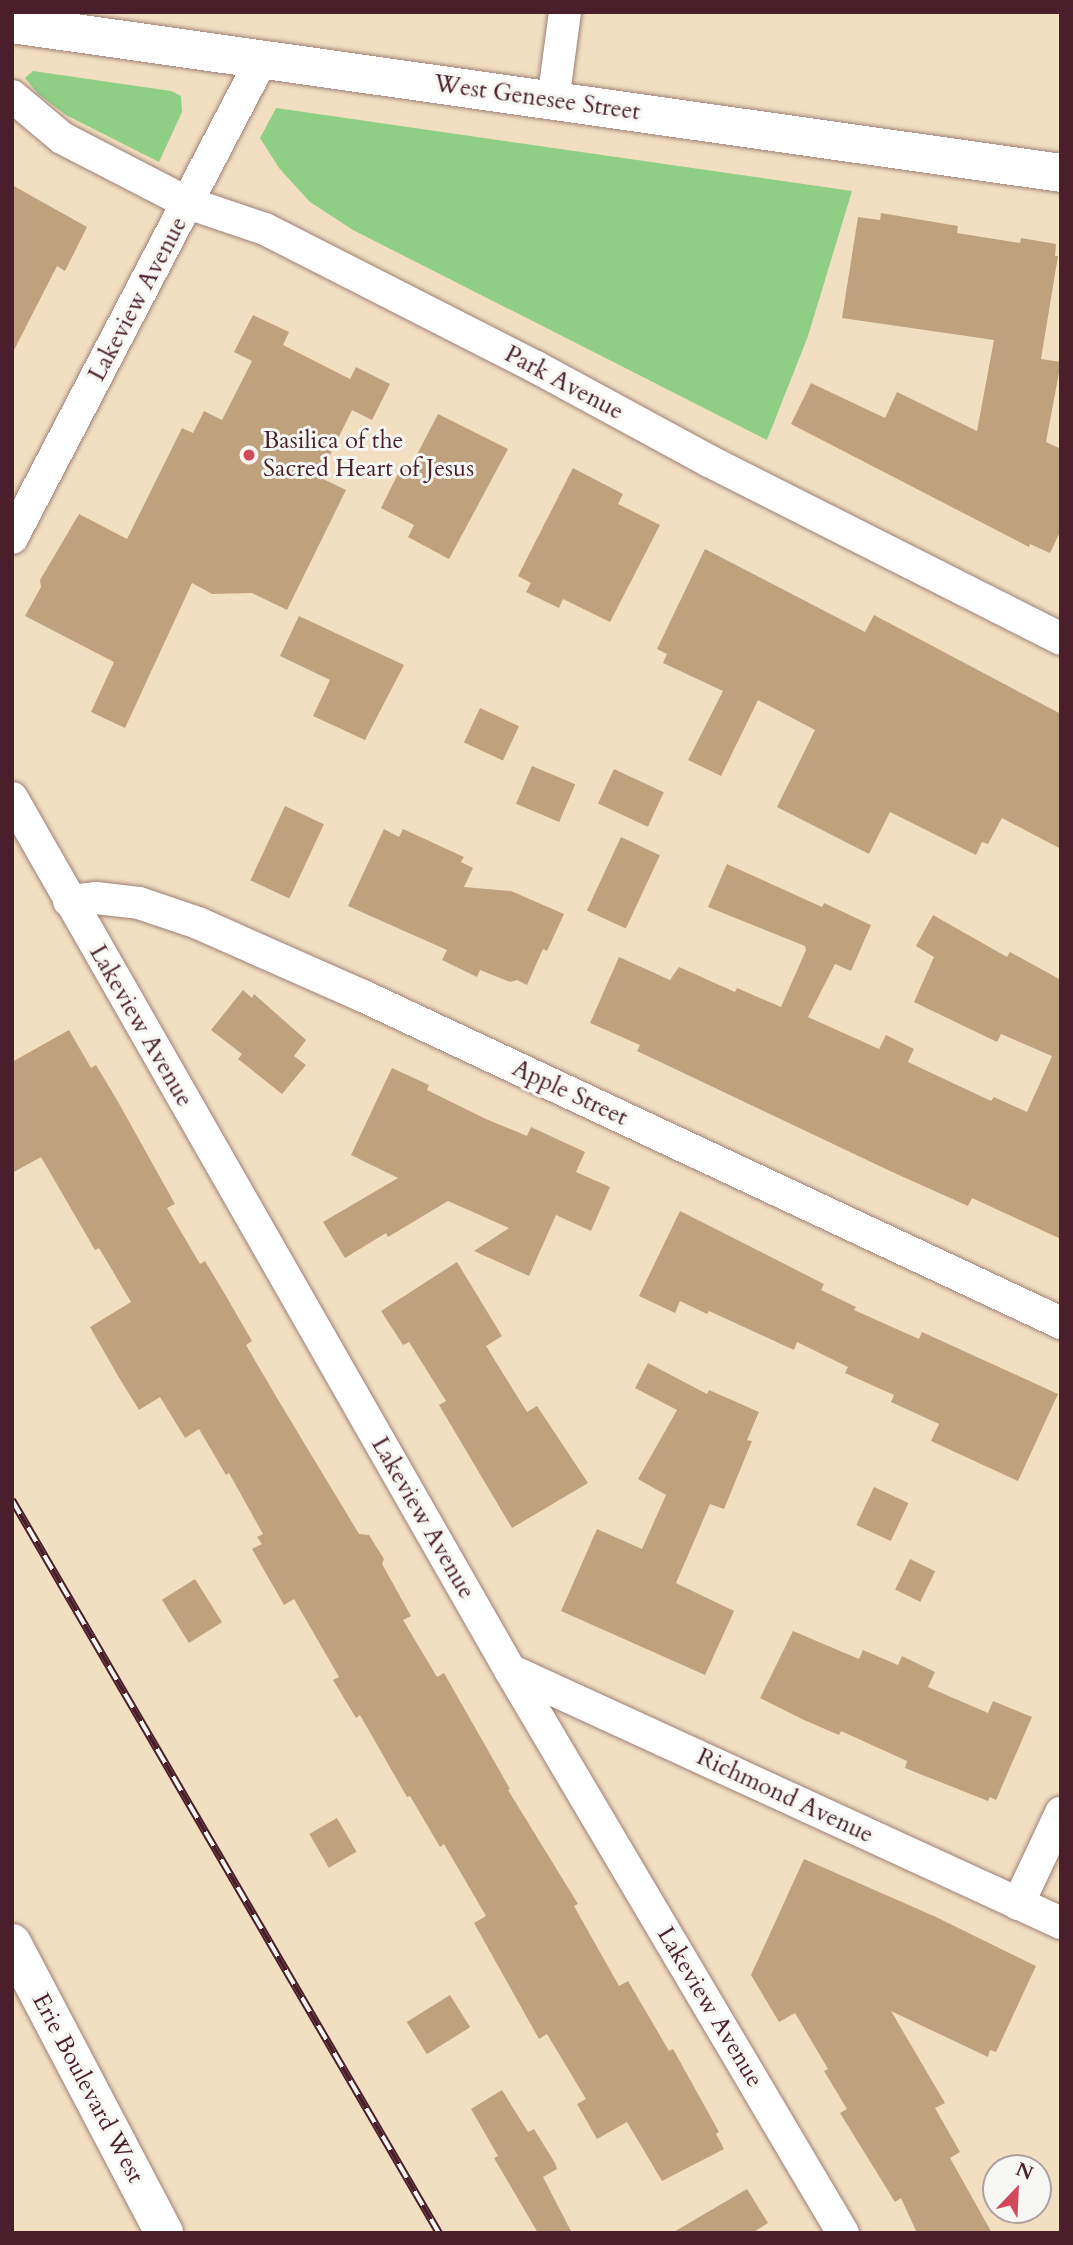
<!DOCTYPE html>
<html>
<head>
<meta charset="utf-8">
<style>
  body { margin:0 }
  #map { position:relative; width:1073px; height:2245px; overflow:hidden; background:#f2dfc1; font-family:Cardo,serif }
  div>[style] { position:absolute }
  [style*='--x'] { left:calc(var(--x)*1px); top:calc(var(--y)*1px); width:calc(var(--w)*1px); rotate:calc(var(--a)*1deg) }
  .green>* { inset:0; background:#8ece85 }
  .building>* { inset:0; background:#c0a17e; transform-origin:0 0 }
  .roads { filter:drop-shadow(0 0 2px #9e7f76) drop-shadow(0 0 2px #9e7f76) }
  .street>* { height:32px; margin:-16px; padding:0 16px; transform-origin:16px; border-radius:16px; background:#fff }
  .secondary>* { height:38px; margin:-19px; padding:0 19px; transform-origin:19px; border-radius:19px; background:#fff }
  .primary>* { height:38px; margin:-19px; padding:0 19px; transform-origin:19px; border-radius:19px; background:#fff }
  .rail>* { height:8px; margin-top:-4px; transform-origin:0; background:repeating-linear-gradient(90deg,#f6f6f2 0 16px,#4a1f2b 0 32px); box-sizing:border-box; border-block:2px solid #4a1f2b }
  .dots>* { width:19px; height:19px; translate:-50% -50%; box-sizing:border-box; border:4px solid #f6f6f2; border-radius:50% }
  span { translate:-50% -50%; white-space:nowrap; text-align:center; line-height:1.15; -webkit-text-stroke:6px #f6f6f2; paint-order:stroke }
  .street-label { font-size:24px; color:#4a1f2b }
  .poi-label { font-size:24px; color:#4a1f2b }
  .left { translate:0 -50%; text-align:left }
  .frame { position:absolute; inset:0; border:14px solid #4a1f2b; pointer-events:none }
  .north { position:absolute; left:982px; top:2154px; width:70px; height:70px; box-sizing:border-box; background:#f6f6f2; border:2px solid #b1a0a2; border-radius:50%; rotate:23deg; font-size:19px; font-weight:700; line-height:28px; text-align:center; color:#4a1f2b }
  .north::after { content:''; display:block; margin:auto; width:24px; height:32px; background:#d1495b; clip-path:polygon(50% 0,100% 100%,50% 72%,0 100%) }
</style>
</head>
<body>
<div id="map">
  <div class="green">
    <div style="clip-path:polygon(33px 71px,171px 91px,181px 96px,182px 112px,159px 162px,66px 115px,38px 94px,25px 78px)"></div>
    <div style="clip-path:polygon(276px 108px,852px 191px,808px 336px,767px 440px,353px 230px,310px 202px,279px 168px,260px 138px)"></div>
  </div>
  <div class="building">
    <div style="clip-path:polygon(12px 185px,87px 227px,65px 271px,57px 266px,12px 354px)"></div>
    <div style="clip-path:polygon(881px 213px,958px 226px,957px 233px,1020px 243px,1021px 238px,1056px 244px,1055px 256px,1058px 256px,1041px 359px,1061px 362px,1046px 442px,1061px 449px,1061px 530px,1050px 553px,1030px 544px,1029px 547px,791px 424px,811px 383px,885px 418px,897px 392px,977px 431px,994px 340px,842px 318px,858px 217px,880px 220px)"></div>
    <div style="clip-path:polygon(253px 315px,289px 332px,283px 345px,350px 379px,356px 367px,390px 384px,372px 420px,352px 410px,319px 477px,346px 490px,287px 610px,252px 593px,212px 594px,192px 583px,125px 728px,91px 712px,114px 662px,25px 616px,41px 587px,40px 580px,79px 514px,127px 539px,182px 428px,193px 433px,204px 411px,222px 420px,252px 361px,234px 352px)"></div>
    <div style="clip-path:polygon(438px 414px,508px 449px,449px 559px,408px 537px,414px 525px,381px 508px,404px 462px,411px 466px)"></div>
    <div style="clip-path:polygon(573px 468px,623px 494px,618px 504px,660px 525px,610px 622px,563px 599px,559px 608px,526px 592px,531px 583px,518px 576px)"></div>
    <div style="clip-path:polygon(705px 549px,865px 632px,874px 615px,1061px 714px,1061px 849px,1002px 818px,988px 844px,982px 842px,976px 855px,890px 812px,869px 854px,777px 807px,815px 730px,758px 700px,721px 776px,688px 760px,723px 691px,663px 663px,667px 654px,657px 649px)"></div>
    <div style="clip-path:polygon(299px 616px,404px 665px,365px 740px,313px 716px,330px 680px,280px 656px)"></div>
    <div style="left:480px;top:708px;width:43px;height:38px;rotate:25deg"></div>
    <div style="left:532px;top:766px;width:47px;height:41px;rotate:23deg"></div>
    <div style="left:614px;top:769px;width:55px;height:38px;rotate:25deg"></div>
    <div style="left:285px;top:806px;width:43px;height:82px;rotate:25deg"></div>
    <div style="clip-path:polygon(384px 829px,399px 837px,403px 829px,464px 857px,461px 862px,473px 868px,464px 887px,511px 891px,564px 914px,547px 951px,543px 949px,527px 985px,517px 980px,510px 982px,480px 970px,477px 977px,442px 960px,447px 950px,348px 906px)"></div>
    <div style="left:621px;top:837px;width:43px;height:81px;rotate:25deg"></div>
    <div style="clip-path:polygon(727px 864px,822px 907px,824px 903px,871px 925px,851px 971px,835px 964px,808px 1017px,879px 1049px,886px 1035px,914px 1049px,908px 1062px,991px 1101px,994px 1097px,1027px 1112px,1052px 1056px,1001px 1034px,997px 1042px,914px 1002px,934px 957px,916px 946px,933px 915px,1007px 957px,1010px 952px,1061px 980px,1061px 1239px,972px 1198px,968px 1206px,890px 1171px,637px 1051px,640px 1045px,590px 1023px,619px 957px,670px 980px,679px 967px,735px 992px,737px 988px,781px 1007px,806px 950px,805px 946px,708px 907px)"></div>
    <div style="clip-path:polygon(243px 990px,252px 998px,254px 994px,306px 1040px,294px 1056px,306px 1065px,282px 1094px,238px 1059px,242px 1054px,211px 1030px)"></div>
    <div style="clip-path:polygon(69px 1030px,91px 1068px,96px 1065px,117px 1100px,175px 1204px,167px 1208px,200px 1264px,205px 1261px,226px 1296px,252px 1341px,246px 1345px,277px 1398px,359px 1534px,369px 1535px,384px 1559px,382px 1564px,411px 1616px,403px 1620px,437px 1677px,444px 1673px,510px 1789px,508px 1790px,578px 1904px,574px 1906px,619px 1986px,628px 1981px,669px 2051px,673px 2049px,719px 2132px,716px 2134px,724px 2149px,662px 2181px,627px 2122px,597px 2139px,577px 2104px,586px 2099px,547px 2034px,539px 2039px,474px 1923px,486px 1916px,444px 1844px,440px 1847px,410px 1796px,407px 1797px,360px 1715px,356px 1718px,333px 1680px,339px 1677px,294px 1599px,284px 1605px,252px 1549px,262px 1544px,257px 1537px,263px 1534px,229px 1473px,226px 1475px,199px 1429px,185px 1438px,160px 1397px,139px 1410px,118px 1376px,90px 1327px,131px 1302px,99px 1248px,95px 1250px,41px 1157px,12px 1173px,12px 1062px)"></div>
    <div style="clip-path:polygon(392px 1068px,429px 1085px,427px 1090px,486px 1119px,527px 1136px,531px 1127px,585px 1152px,576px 1172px,610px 1187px,591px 1231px,556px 1215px,529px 1276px,474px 1251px,509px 1228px,448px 1201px,388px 1237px,386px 1233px,345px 1258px,323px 1222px,398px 1178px,351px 1155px)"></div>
    <div style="clip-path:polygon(680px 1211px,824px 1284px,821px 1290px,856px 1307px,854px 1310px,919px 1339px,922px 1332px,1058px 1394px,1018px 1481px,931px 1441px,939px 1424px,891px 1402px,894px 1395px,845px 1373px,848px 1367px,797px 1342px,794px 1350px,709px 1311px,707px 1314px,680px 1301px,675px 1313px,639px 1296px)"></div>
    <div style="clip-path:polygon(457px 1262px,502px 1336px,486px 1346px,527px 1412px,537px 1406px,588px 1483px,512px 1528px,439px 1405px,446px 1401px,409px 1342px,403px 1345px,381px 1311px)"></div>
    <div style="clip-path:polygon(648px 1363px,707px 1394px,709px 1390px,759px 1412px,747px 1440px,752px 1441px,724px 1509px,710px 1504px,676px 1583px,734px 1611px,705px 1675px,561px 1611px,597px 1529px,642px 1549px,666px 1495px,638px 1479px,677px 1410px,635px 1388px)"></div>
    <div style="left:874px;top:1487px;width:38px;height:42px;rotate:25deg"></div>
    <div style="left:910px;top:1559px;width:28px;height:34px;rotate:26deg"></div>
    <div style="left:195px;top:1579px;width:51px;height:39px;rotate:58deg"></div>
    <div style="clip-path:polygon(793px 1631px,859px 1659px,863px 1650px,898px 1665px,902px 1656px,935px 1672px,928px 1687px,988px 1713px,993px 1701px,1032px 1717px,996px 1800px,990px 1797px,988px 1801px,905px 1768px,907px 1761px,841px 1731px,839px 1735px,804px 1720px,760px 1698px)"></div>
    <div style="left:337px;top:1818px;width:39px;height:32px;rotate:60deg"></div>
    <div style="clip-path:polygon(804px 1859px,936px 1917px,1036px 1966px,996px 2052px,990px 2050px,988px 2057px,891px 2011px,945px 2103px,935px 2108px,960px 2152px,950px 2158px,992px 2233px,917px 2233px,901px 2198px,895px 2202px,840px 2113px,847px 2109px,824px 2071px,828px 2069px,795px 2013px,779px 2022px,751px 1975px)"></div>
    <div style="left:450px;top:1995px;width:38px;height:51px;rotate:58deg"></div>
    <div style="clip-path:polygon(502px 2090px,528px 2132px,534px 2129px,555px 2163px,557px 2169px,543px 2177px,572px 2233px,538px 2233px,494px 2158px,498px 2156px,471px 2109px)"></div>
    <div style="clip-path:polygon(747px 2189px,768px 2223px,752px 2233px,672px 2233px)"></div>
  </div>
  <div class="roads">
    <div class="street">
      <div style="--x:12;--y:96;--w:65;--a:40"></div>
      <div style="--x:62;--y:138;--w:142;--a:27.3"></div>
      <div style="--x:188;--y:203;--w:81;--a:18.7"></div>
      <div style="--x:265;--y:229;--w:304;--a:27"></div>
      <div style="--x:536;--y:367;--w:197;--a:28.5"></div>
      <div style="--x:709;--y:461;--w:394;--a:26.8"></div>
      <div style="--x:553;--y:101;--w:90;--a:-82.3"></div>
      <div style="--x:12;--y:538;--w:540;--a:-62.44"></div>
      <div style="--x:12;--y:798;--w:1004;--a:60.27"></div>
      <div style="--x:510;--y:1670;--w:654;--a:59.4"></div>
      <div style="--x:69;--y:901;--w:27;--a:-6"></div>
      <div style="--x:96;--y:898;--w:43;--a:6.6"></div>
      <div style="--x:139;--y:903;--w:62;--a:18.7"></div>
      <div style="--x:198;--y:923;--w:180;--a:23.9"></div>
      <div style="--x:363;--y:996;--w:771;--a:25.1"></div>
      <div style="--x:510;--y:1670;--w:606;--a:24.66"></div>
      <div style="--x:1018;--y:1904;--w:101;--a:-64.7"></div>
    </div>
    <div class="secondary">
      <div style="--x:12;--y:1943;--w:327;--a:62.3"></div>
    </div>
    <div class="primary">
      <div style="--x:12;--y:24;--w:1060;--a:8.08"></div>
    </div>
  </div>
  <div class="rail">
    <div style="--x:12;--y:1500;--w:848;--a:59.78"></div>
  </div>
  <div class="dots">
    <div style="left:249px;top:455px;background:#d1495b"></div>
  </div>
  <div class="street-label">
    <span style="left:537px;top:98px;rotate:8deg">West Genesee Street</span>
    <span style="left:138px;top:299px;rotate:-62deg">Lakeview Avenue</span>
    <span style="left:564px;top:383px;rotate:28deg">Park Avenue</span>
    <span style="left:141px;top:1026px;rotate:60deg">Lakeview Avenue</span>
    <span style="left:570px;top:1093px;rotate:25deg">Apple Street</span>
    <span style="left:423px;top:1518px;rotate:60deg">Lakeview Avenue</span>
    <span style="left:785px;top:1796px;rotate:25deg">Richmond Avenue</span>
    <span style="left:710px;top:2007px;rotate:59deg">Lakeview Avenue</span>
    <span style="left:88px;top:2088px;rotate:62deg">Erie Boulevard West</span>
  </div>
  <div class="poi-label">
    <span class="left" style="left:263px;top:455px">Basilica of the<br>Sacred Heart of Jesus</span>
  </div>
  <div class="frame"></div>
  <div class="north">N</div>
</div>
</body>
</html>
